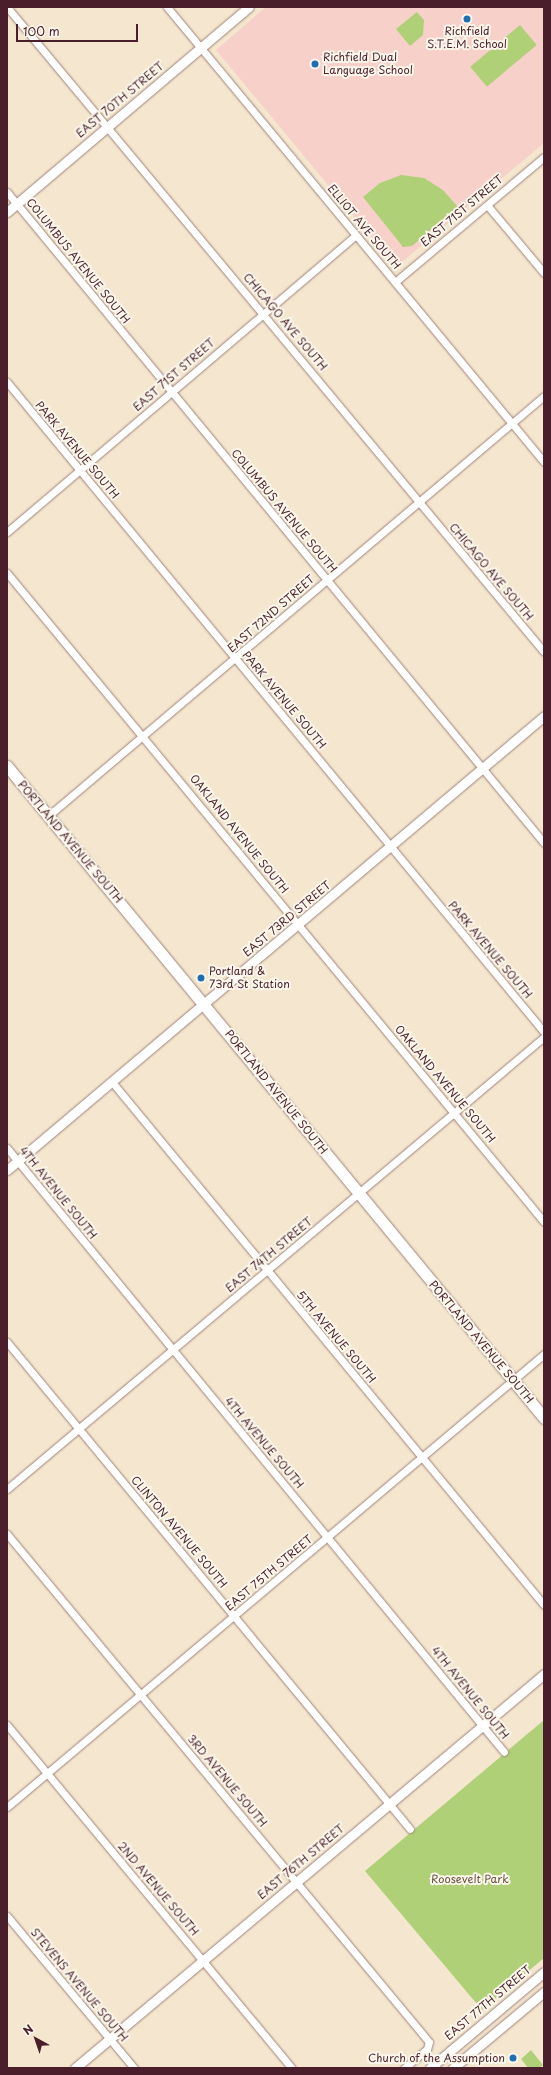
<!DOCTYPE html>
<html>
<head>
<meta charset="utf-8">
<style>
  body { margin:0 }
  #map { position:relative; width:551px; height:2075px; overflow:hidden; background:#f5e7cf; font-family:"Playpen Sans",sans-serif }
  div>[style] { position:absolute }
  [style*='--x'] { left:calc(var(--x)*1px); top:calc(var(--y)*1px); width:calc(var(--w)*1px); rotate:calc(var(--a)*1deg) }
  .built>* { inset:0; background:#f7d0ca }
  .green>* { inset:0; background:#b0d078; transform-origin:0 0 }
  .roads { filter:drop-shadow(0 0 1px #a0837d) drop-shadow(0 0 1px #a0837d) }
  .minor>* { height:7px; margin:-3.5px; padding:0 3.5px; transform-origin:3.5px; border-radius:3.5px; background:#fff }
  .tertiary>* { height:9px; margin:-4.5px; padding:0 4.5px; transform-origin:4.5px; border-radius:4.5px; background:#fff }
  .secondary>* { height:11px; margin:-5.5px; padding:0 5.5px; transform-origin:5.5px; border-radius:5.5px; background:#fff }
  .dots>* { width:11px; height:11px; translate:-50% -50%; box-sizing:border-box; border:2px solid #fbf7ec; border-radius:50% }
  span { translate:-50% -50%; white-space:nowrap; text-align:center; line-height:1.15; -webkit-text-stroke:4px #fbf7ec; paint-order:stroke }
  .poi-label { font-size:11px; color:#4a1f2b }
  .left { translate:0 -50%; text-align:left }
  .right { translate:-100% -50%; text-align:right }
  .street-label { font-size:11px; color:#4a1f2b }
  .park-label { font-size:11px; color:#695442 }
  .frame { position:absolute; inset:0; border:8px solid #4a1f2b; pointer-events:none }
  .north { position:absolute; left:16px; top:2019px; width:40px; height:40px; -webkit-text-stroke:3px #fbf7ec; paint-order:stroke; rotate:320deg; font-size:11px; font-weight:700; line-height:16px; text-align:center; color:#4a1f2b }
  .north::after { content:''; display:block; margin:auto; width:14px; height:18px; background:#4a1f2b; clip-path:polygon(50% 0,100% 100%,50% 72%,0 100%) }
  .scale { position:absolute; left:16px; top:24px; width:122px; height:18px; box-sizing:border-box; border:2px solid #4a1f2b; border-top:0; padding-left:5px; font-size:12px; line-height:14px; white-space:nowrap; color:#4a1f2b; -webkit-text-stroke:3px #fbf7ec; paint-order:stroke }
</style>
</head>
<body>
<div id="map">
  <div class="built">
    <div style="clip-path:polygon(266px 7px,544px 7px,544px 143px,396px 267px,216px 50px)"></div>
  </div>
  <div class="green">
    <div style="clip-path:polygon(417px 12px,424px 20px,423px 35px,410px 46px,396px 29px)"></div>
    <div style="left:520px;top:25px;width:26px;height:65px;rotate:50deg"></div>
    <div style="clip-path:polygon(401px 175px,424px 178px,443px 190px,458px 207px,412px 246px,403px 247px,363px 197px,380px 183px)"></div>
    <div style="clip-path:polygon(544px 1720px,544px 1958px,482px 2010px,365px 1871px)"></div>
    <div style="clip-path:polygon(531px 2050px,543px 2065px,539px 2068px,528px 2068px,521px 2059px)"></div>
  </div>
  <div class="roads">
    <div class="minor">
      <div style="--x:7;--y:7;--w:839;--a:50.22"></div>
      <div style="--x:167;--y:7;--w:591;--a:50.36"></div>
      <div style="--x:7;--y:192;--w:844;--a:50.48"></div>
      <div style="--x:487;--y:205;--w:89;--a:50"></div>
      <div style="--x:395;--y:282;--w:194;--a:-40"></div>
      <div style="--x:7;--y:382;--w:843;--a:50.44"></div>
      <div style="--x:7;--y:532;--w:458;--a:-40.4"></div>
      <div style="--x:7;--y:573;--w:842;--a:50.39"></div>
      <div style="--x:48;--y:816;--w:650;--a:-40.26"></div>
      <div style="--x:112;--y:1082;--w:678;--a:50.44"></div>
      <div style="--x:7;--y:1148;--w:782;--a:50.55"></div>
      <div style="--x:7;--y:1342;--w:632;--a:50.39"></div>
      <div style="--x:7;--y:1489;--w:702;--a:-40.09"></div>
      <div style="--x:7;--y:1534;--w:660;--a:50.28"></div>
      <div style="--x:429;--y:2042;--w:7;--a:106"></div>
      <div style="--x:427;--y:2049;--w:30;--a:140"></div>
      <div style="--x:7;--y:1725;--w:446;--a:50.3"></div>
      <div style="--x:7;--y:1807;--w:703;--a:-40.15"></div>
      <div style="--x:7;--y:1916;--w:198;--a:50.1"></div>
    </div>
    <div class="tertiary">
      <div style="--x:7;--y:212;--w:317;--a:-40.3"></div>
      <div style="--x:7;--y:1170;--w:703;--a:-40.21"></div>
      <div style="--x:75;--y:2068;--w:613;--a:-40.03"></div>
      <div style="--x:430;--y:2068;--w:149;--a:-40.1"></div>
      <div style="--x:453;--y:2068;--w:119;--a:-39.9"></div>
    </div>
    <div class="secondary">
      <div style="--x:7;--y:766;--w:845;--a:50.52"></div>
    </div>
  </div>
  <div class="dots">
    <div style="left:467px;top:19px;background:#1f6fb2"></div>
    <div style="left:315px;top:64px;background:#1f6fb2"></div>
    <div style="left:201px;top:978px;background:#1f6fb2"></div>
    <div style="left:513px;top:2058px;background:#1f6fb2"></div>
  </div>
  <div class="poi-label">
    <span style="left:467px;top:38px">Richfield<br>S.T.E.M. School</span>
    <span class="left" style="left:323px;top:64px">Richfield Dual<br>Language School</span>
    <span class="left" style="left:209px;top:978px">Portland &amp;<br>73rd St Station</span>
    <span class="right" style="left:505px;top:2058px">Church of the Assumption</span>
  </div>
  <div class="street-label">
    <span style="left:120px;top:100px;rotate:-40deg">EAST 70TH STREET</span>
    <span style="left:462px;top:211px;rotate:-40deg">EAST 71ST STREET</span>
    <span style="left:364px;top:227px;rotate:50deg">ELLIOT AVE SOUTH</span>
    <span style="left:78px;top:261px;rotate:51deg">COLUMBUS AVENUE SOUTH</span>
    <span style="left:285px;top:322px;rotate:50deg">CHICAGO AVE SOUTH</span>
    <span style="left:174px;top:375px;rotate:-41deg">EAST 71ST STREET</span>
    <span style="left:77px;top:450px;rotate:50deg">PARK AVENUE SOUTH</span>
    <span style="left:284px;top:511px;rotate:50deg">COLUMBUS AVENUE SOUTH</span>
    <span style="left:491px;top:572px;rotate:50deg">CHICAGO AVE SOUTH</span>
    <span style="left:271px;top:614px;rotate:-41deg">EAST 72ND STREET</span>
    <span style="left:284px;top:700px;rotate:50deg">PARK AVENUE SOUTH</span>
    <span style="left:239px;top:834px;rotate:51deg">OAKLAND AVENUE SOUTH</span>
    <span style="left:70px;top:842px;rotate:50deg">PORTLAND AVENUE SOUTH</span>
    <span style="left:287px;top:919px;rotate:-40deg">EAST 73RD STREET</span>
    <span style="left:490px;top:950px;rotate:50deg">PARK AVENUE SOUTH</span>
    <span style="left:445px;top:1084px;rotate:50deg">OAKLAND AVENUE SOUTH</span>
    <span style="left:276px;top:1092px;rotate:51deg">PORTLAND AVENUE SOUTH</span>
    <span style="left:58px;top:1193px;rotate:51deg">4TH AVENUE SOUTH</span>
    <span style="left:269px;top:1255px;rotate:-40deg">EAST 74TH STREET</span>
    <span style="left:336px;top:1337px;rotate:50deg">5TH AVENUE SOUTH</span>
    <span style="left:481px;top:1342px;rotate:50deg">PORTLAND AVENUE SOUTH</span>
    <span style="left:264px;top:1443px;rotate:50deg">4TH AVENUE SOUTH</span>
    <span style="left:179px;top:1532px;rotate:50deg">CLINTON AVENUE SOUTH</span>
    <span style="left:269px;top:1573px;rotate:-40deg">EAST 75TH STREET</span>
    <span style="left:470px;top:1693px;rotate:51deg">4TH AVENUE SOUTH</span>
    <span style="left:227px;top:1781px;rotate:50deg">3RD AVENUE SOUTH</span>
    <span style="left:301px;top:1862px;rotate:-40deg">EAST 76TH STREET</span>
    <span style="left:158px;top:1889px;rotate:50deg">2ND AVENUE SOUTH</span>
    <span style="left:79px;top:1985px;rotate:50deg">STEVENS AVENUE SOUTH</span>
    <span style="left:488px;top:2003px;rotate:-40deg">EAST 77TH STREET</span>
  </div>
  <div class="park-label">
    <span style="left:470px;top:1879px">Roosevelt Park</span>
  </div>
  <div class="frame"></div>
  <div class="north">N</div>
  <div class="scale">100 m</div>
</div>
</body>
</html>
